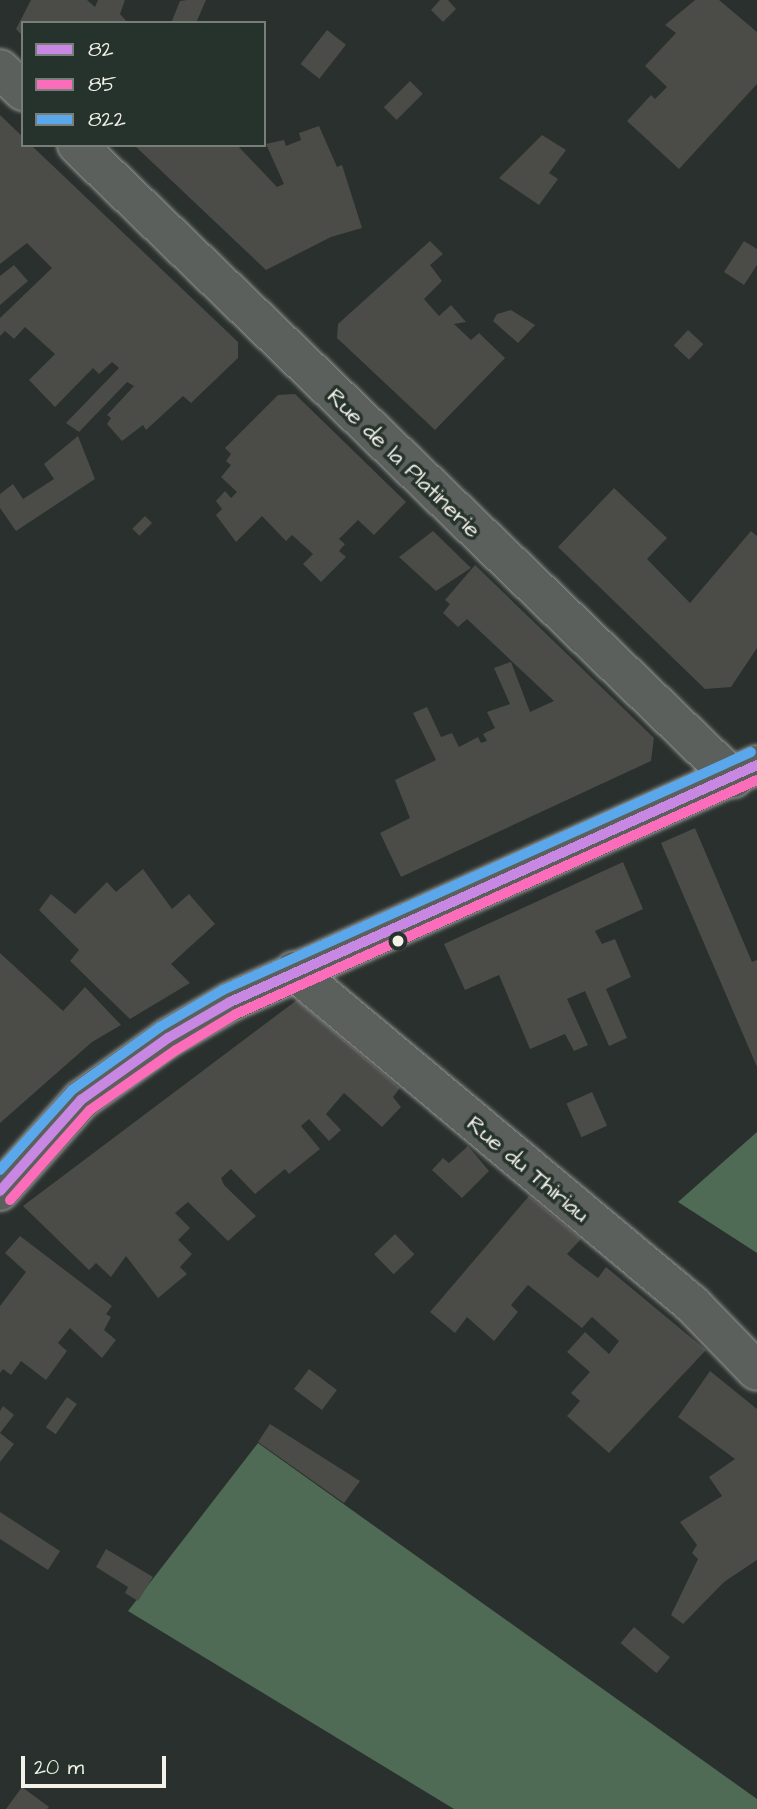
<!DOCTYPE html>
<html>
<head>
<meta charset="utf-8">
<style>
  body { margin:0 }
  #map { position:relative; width:757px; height:1809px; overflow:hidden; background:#29302d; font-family:"Architects Daughter",sans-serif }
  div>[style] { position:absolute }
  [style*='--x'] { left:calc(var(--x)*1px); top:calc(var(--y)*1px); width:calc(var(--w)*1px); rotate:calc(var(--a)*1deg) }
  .green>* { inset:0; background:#4f6a55 }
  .building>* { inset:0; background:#4b4b48; transform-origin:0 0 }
  .roads { filter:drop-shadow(0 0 2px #969996) drop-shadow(0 0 2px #969996) }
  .minor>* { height:38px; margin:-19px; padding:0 19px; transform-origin:19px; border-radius:19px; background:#5c605c }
  .bus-1>* { height:10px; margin:-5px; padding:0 5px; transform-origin:5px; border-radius:5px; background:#c787e3 }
  .bus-2>* { height:10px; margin:-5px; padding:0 5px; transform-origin:5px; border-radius:5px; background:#fb6dba }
  .bus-3>* { height:10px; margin:-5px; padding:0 5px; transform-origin:5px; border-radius:5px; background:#5aa8eb }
  .dots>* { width:19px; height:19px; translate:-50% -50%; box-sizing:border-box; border:4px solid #26332d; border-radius:50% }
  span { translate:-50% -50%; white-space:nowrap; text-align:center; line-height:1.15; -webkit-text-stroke:7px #26332d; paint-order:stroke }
  .street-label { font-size:23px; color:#f4f1e8 }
  .legend { position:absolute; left:21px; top:21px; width:245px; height:126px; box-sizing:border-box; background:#26332d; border:2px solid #787f78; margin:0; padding:9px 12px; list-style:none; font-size:21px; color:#f4f1e8 }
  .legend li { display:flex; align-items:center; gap:14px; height:35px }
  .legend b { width:35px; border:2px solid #787f78 }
  .scale { position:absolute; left:21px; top:1756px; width:145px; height:32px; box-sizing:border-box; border:4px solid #f4f1e8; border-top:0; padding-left:9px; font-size:21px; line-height:24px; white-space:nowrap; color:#f4f1e8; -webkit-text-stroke:5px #26332d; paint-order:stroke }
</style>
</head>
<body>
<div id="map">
  <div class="green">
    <div style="clip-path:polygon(757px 1132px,757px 1253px,678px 1202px)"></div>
    <div style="clip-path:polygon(258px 1443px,757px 1799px,757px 1809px,454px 1809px,128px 1611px)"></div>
  </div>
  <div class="building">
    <div style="clip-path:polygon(31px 0,87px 0,95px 7px,98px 0,125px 0,120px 14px,128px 23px,23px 23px,23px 36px,16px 29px)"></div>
    <div style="clip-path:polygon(187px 0,206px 0,196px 23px,171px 23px,180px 1px)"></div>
    <div style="clip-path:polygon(440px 0,448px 0,456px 9px,443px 22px,431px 10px)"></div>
    <div style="clip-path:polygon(695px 0,719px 0,757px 32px,757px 84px,679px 169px,627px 121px,651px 95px,655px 99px,667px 87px,645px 66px,676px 33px,665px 25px)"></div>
    <div style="left:327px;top:30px;width:24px;height:43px;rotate:38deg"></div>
    <div style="left:410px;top:81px;width:18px;height:37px;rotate:45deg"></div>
    <div style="clip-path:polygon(0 115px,23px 137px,23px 145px,31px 145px,238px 342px,238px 358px,191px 403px,183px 396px,146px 430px,143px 425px,122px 441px,107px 424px,111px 418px,107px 415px,134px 386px,127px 382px,79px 432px,66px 423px,119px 368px,112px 362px,99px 374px,93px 368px,55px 407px,29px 380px,55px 354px,25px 327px,14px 339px,5px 331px,0 336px,0 318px,52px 268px,27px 243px,0 264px)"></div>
    <div style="clip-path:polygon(319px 126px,337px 167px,342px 165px,362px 228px,331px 237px,266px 270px,134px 145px,237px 145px,277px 187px,284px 184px,266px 144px,284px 140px,286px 146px,301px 140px,299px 133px)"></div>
    <div style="clip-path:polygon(542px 135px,566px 150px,549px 173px,558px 179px,539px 205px,499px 178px)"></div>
    <div style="clip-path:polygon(430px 241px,443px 254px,430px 265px,442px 281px,424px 299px,439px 316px,451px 305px,466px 322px,454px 324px,471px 340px,479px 333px,505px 358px,435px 430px,337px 338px,338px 324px)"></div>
    <div style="clip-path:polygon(744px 241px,757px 249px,757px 265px,744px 285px,724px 272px)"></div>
    <div style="clip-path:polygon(14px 265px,28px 281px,0 305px,0 276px)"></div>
    <div style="clip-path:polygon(511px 310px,535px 325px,518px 343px,493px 321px,497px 314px)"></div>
    <div style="left:688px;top:330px;width:21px;height:21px;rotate:43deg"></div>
    <div style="clip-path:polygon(295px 394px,406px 502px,374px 535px,358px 520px,339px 539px,345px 544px,339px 551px,346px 557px,321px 582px,303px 564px,313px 554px,292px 535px,286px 541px,262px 516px,236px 542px,216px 515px,222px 509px,216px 501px,225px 491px,231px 498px,237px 492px,221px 477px,231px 465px,226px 461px,231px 454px,225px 448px,278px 395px)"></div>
    <div style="clip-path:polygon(78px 436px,95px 479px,16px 531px,0 508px,0 494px,13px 484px,23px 499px,54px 479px,44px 464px)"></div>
    <div style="clip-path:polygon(614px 488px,667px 538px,647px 559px,690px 603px,751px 531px,757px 536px,757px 648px,731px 687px,705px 689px,558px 547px)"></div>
    <div style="left:145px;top:516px;width:10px;height:18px;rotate:45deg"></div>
    <div style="clip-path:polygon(433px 531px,471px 568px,436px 591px,399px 557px)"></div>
    <div style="clip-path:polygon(475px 565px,654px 738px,651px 761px,401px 877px,380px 833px,410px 818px,395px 780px,436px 760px,413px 713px,427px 707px,441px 737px,452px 733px,459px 747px,478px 737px,481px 743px,487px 741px,483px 734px,495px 728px,487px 712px,510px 704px,494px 668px,511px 662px,530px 712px,554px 701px,467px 619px,458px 627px,443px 613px,450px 604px,445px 600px)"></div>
    <div style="clip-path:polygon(695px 828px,752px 962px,757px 960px,757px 1067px,661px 843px)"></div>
    <div style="clip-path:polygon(623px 862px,643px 909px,595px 931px,602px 944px,615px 939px,631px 977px,606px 989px,627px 1038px,609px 1046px,585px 991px,567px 999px,588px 1045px,574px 1051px,565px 1034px,530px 1049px,499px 975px,465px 990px,444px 944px)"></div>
    <div style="clip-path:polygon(143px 869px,172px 909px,189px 894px,215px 924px,171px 964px,190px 983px,130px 1019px,70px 961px,79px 950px,39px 910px,51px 894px,75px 914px,107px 882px,116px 892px)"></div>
    <div style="clip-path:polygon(0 953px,63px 1011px,85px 987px,121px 1025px,92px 1042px,0 1123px)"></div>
    <div style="clip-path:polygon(297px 1000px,400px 1088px,393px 1097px,401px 1107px,382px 1127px,344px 1093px,326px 1114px,341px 1130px,329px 1141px,309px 1119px,301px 1126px,320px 1149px,289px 1174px,285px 1169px,255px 1194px,231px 1169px,221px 1178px,224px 1185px,256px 1216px,228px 1241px,188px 1202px,175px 1213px,190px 1228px,178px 1240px,192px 1254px,180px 1267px,187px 1274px,158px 1298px,126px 1256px,111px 1277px,96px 1263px,89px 1270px,23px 1206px)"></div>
    <div style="left:592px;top:1092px;width:37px;height:28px;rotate:66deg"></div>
    <div style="clip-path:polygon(468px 1146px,489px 1171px,462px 1198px,432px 1170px,443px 1158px,449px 1163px)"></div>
    <div style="clip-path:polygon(529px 1196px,581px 1239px,567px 1254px,578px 1263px,598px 1278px,606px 1267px,706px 1350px,609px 1453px,567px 1416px,580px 1401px,571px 1393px,590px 1372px,567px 1352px,585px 1332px,609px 1354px,619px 1341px,592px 1317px,582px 1328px,528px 1285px,511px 1305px,518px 1312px,494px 1341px,467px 1317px,455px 1333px,430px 1312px)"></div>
    <div style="left:395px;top:1234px;width:28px;height:29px;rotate:46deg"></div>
    <div style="clip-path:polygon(20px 1236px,112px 1306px,106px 1314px,111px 1317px,104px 1330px,116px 1340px,102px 1358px,70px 1328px,58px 1343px,67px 1351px,46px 1380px,21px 1361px,11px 1375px,3px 1369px,0 1373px,0 1306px,26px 1272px,5px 1253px)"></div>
    <div style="left:309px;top:1369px;width:35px;height:25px;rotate:37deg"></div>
    <div style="clip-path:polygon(710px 1371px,757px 1409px,757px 1560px,724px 1582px,683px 1624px,671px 1615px,698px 1559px,692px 1553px,697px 1545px,680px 1522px,722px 1496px,709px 1477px,735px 1459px,678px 1417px)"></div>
    <div style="left:67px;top:1397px;width:12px;height:37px;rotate:35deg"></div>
    <div style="clip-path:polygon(3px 1406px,14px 1415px,0 1433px,14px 1444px,0 1462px,0 1411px)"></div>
    <div style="clip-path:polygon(270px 1424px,360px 1481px,344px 1503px,258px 1442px)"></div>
    <div style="clip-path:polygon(0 1512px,60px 1551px,48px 1570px,0 1539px)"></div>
    <div style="clip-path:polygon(106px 1549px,153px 1577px,138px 1601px,125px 1593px,128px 1587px,96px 1567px)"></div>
    <div style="left:634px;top:1627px;width:47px;height:21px;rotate:40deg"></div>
    <div style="clip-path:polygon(22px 1787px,49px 1807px,47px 1809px,6px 1809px)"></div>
  </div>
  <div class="roads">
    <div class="minor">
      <div style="--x:0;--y:69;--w:32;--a:44"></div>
      <div style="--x:77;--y:145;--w:912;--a:43.98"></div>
      <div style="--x:294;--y:971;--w:519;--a:39.92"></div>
      <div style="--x:692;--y:1304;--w:93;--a:45.9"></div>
      <div style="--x:0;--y:1191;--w:122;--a:-48.3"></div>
      <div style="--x:81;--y:1100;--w:107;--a:-35.5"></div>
      <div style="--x:168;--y:1038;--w:72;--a:-30.1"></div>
      <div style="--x:230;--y:1002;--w:578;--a:-24.21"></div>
    </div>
  </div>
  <div class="bus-1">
    <div style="--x:0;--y:1191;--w:122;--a:-48.3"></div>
    <div style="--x:81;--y:1100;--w:107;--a:-35.5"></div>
    <div style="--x:168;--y:1038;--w:72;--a:-30.1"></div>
    <div style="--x:230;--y:1002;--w:578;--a:-24.21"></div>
  </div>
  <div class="bus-2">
    <div style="--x:10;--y:1200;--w:120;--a:-48.4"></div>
    <div style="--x:90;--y:1110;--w:105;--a:-34.9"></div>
    <div style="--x:176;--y:1050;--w:70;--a:-31"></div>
    <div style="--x:236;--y:1014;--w:571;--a:-24.19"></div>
  </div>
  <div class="bus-3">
    <div style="--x:0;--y:1170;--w:108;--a:-48"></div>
    <div style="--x:72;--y:1090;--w:108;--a:-35.6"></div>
    <div style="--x:160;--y:1027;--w:73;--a:-30.4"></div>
    <div style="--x:223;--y:990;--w:579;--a:-24.26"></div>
  </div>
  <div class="dots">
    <div style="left:398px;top:941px;background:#f4f1e8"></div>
  </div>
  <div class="street-label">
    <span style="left:404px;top:463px;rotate:44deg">Rue de la Platinerie</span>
    <span style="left:528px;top:1169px;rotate:40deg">Rue du Thiriau</span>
  </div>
  <ul class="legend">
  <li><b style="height:9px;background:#c787e3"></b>82</li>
  <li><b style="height:9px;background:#fb6dba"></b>85</li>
  <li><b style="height:9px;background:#5aa8eb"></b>822</li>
  </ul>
  <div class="scale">20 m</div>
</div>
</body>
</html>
